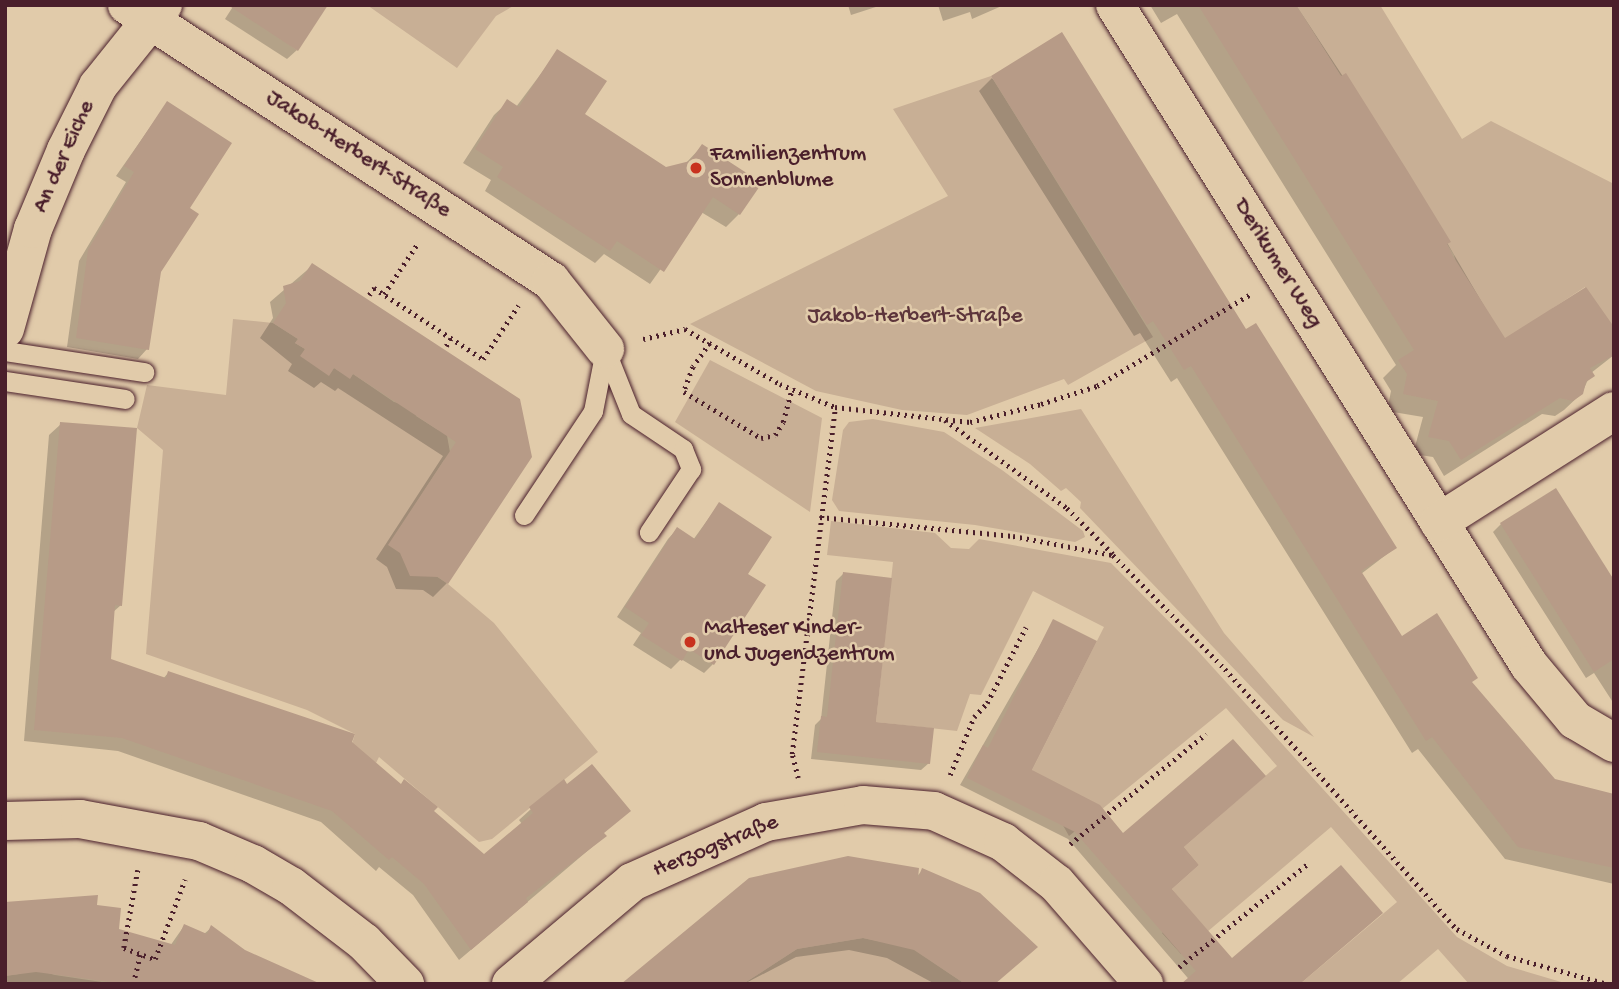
<!DOCTYPE html>
<html>
<head>
<meta charset="utf-8">
<style>
  body { margin:0 }
  #map { position:relative; width:1619px; height:989px; overflow:hidden; background:#e1cbaa; font-family:"Gochi Hand",sans-serif }
  div>[style] { position:absolute }
  [style*='--x'] { left:calc(var(--x)*1px); top:calc(var(--y)*1px); width:calc(var(--w)*1px); rotate:calc(var(--a)*1deg) }
  .green>* { inset:0; background:#c8af95 }
  .shadow>* { inset:0; background:#0003 }
  .building>* { inset:0; background:#b79b87 }
  .path>* { height:4.5px; margin-top:-2.25px; transform-origin:0; background:repeating-linear-gradient(90deg,#4a1f2b 0 2px,transparent 0 7px) }
  .roads { filter:drop-shadow(0 0 2px #4a1f2b) drop-shadow(0 0 2px #4a1f2b) }
  .lane>* { height:19px; margin:-9.5px; padding:0 9.5px; transform-origin:9.5px; border-radius:9.5px; background:#e1cbaa }
  .street>* { height:38px; margin:-19px; padding:0 19px; transform-origin:19px; border-radius:19px; background:#e1cbaa }
  .dots>* { width:19px; height:19px; translate:-50% -50%; box-sizing:border-box; border:4px solid #e1cbaa; border-radius:50% }
  span { translate:-50% -50%; white-space:nowrap; text-align:center; line-height:1.15; -webkit-text-stroke:5px #e1cbaa; paint-order:stroke }
  .street-label { font-size:23px; color:#4a1f2b }
  .poi-label { font-size:23px; color:#4a1f2b }
  .left { translate:0 -50%; text-align:left }
  .park-label { font-size:23px; color:#5d353b }
  .frame { position:absolute; inset:0; border:7px solid #4a1f2b; pointer-events:none }
</style>
</head>
<body>
<div id="map">
  <div class="green">
    <div style="clip-path:polygon(367px 5px,515px 5px,496px 16px,457px 68px)"></div>
    <div style="clip-path:polygon(1296px 5px,1380px 5px,1462px 139px,1491px 121px,1614px 184px,1614px 333px,1585px 287px,1553px 308px,1561px 323px,1483px 366px,1454px 255px)"></div>
    <div style="clip-path:polygon(991px 76px,1153px 337px,1068px 385px,1064px 379px,967px 415px,902px 410px,816px 391px,690px 324px,948px 196px,893px 109px)"></div>
    <div style="clip-path:polygon(233px 319px,273px 323px,298px 339px,295px 343px,305px 349px,301px 357px,309px 358px,329px 375px,334px 368px,350px 378px,353px 374px,394px 402px,421px 409px,416px 416px,438px 430px,446px 430px,451px 458px,444px 460px,389px 545px,448px 584px,494px 623px,598px 752px,492px 839px,479px 842px,379px 757px,376px 763px,351px 747px,355px 734px,307px 710px,146px 654px,163px 450px,137px 428px,147px 385px,226px 395px)"></div>
    <div style="clip-path:polygon(710px 360px,822px 418px,810px 512px,675px 422px)"></div>
    <div style="clip-path:polygon(1081px 409px,1224px 633px,1314px 737px,1283px 720px,1080px 508px,1081px 502px,1066px 488px,1061px 491px,1030px 464px,975px 428px)"></div>
    <div style="clip-path:polygon(873px 419px,944px 432px,1002px 470px,1083px 531px,1085px 537px,1075px 542px,975px 525px,839px 511px,832px 500px,843px 430px,849px 422px)"></div>
    <div style="clip-path:polygon(831px 521px,935px 533px,951px 548px,969px 549px,979px 539px,1111px 563px,1197px 650px,1457px 937px,1507px 966px,1568px 984px,1469px 984px,1438px 949px,1397px 984px,1300px 984px,1397px 902px,1331px 827px,1181px 954px,1162px 933px,1189px 909px,1172px 889px,1199px 865px,1184px 847px,1277px 766px,1226px 708px,1069px 836px,1032px 770px,1104px 627px,1033px 591px,981px 695px,970px 694px,957px 731px,876px 722px,893px 562px,827px 555px)"></div>
    <div style="clip-path:polygon(863px 938px,912px 948px,965px 984px,743px 984px,797px 949px)"></div>
    <div style="clip-path:polygon(18px 964px,55px 975px,115px 984px,5px 984px,5px 976px,19px 974px)"></div>
  </div>
  <div class="shadow">
    <div style="clip-path:polygon(234px 5px,297px 50px,287px 59px,225px 19px)"></div>
    <div style="clip-path:polygon(848px 5px,882px 5px,851px 15px)"></div>
    <div style="clip-path:polygon(938px 5px,1004px 5px,972px 19px,970px 12px,943px 21px)"></div>
    <div style="clip-path:polygon(1150px 5px,1296px 5px,1405px 171px,1504px 340px,1614px 331px,1614px 355px,1591px 373px,1582px 393px,1564px 410px,1555px 416px,1542px 414px,1444px 476px,1433px 457px,1413px 454px,1423px 417px,1387px 411px,1391px 391px,1383px 378px,1396px 365px,1177px 14px,1161px 23px)"></div>
    <div style="clip-path:polygon(558px 51px,583px 115px,666px 169px,686px 163px,702px 146px,739px 214px,726px 227px,701px 212px,650px 284px,604px 254px,595px 263px,485px 191px,491px 180px,463px 163px,494px 115px,508px 102px,516px 107px)"></div>
    <div style="clip-path:polygon(992px 78px,1246px 332px,1395px 548px,1361px 574px,1402px 638px,1554px 781px,1614px 795px,1614px 884px,1505px 859px,1418px 749px,1412px 753px,1177px 378px,1171px 382px,1140px 333px,1134px 336px,979px 91px)"></div>
    <div style="clip-path:polygon(167px 103px,187px 208px,159px 271px,147px 349px,138px 359px,67px 347px,79px 261px,126px 182px,116px 176px)"></div>
    <div style="clip-path:polygon(313px 265px,519px 400px,447px 583px,433px 597px,423px 590px,396px 589px,387px 567px,376px 559px,443px 456px,338px 388px,335px 391px,321px 382px,314px 388px,288px 371px,292px 364px,260px 338px,273px 318px,270px 302px)"></div>
    <div style="clip-path:polygon(61px 424px,121px 605px,112px 613px,109px 660px,163px 679px,168px 673px,350px 743px,484px 856px,522px 824px,519px 820px,531px 809px,605px 836px,459px 960px,413px 895px,379px 867px,376px 871px,321px 822px,118px 751px,24px 741px,49px 435px)"></div>
    <div style="clip-path:polygon(719px 504px,745px 575px,713px 664px,704px 673px,681px 659px,671px 669px,633px 645px,641px 633px,617px 617px,668px 539px,677px 529px,693px 540px)"></div>
    <div style="clip-path:polygon(1501px 524px,1614px 583px,1614px 704px,1594px 673px,1586px 678px,1493px 532px)"></div>
    <div style="clip-path:polygon(843px 574px,874px 723px,929px 763px,921px 770px,811px 759px,815px 725px,821px 719px,836px 581px)"></div>
    <div style="clip-path:polygon(1054px 621px,1029px 771px,1123px 835px,1182px 847px,1170px 890px,1232px 961px,1380px 913px,1193px 984px,1068px 839px,960px 785px)"></div>
    <div style="clip-path:polygon(923px 870px,994px 984px,935px 984px,887px 958px,849px 950px,796px 957px,744px 984px,624px 984px,916px 877px)"></div>
    <div style="clip-path:polygon(5px 906px,95px 907px,117px 930px,170px 946px,184px 926px,204px 934px,211px 928px,244px 952px,305px 984px,5px 984px)"></div>
  </div>
  <div class="building">
    <div style="clip-path:polygon(228px 5px,328px 5px,298px 51px)"></div>
    <div style="clip-path:polygon(1198px 5px,1296px 5px,1341px 76px,1346px 73px,1407px 170px,1451px 242px,1447px 244px,1453px 256px,1505px 338px,1586px 287px,1614px 327px,1614px 355px,1590px 368px,1595px 376px,1586px 382px,1583px 394px,1573px 401px,1560px 398px,1461px 460px,1449px 441px,1428px 437px,1438px 401px,1403px 394px,1407px 374px,1398px 360px,1414px 350px)"></div>
    <div style="clip-path:polygon(1062px 32px,1246px 329px,1256px 323px,1397px 548px,1361px 571px,1402px 636px,1437px 613px,1478px 678px,1472px 682px,1555px 779px,1614px 794px,1614px 868px,1518px 847px,1432px 737px,1426px 741px,1191px 366px,1184px 370px,1153px 321px,1147px 325px,991px 76px)"></div>
    <div style="clip-path:polygon(557px 49px,607px 81px,585px 114px,666px 167px,690px 161px,702px 144px,762px 183px,740px 215px,713px 197px,664px 272px,617px 241px,610px 251px,497px 177px,503px 167px,475px 149px,507px 99px,519px 107px)"></div>
    <div style="clip-path:polygon(167px 101px,232px 143px,190px 208px,199px 214px,161px 272px,149px 350px,76px 338px,88px 250px,134px 172px,124px 166px)"></div>
    <div style="clip-path:polygon(312px 263px,520px 399px,532px 457px,448px 584px,438px 577px,410px 576px,400px 553px,388px 545px,456px 442px,353px 374px,350px 379px,334px 368px,329px 376px,300px 356px,305px 349px,295px 343px,298px 339px,273px 323px,286px 303px,283px 286px,300px 281px)"></div>
    <div style="clip-path:polygon(60px 422px,137px 428px,122px 606px,115px 605px,111px 659px,166px 678px,168px 671px,355px 734px,352px 742px,401px 784px,404px 779px,438px 807px,434px 811px,484px 854px,533px 813px,529px 807px,564px 779px,567px 784px,592px 764px,631px 811px,604px 833px,607px 836px,526px 898px,528px 902px,471px 950px,424px 884px,392px 857px,389px 860px,332px 811px,122px 738px,34px 730px)"></div>
    <div style="clip-path:polygon(1556px 488px,1614px 580px,1614px 659px,1594px 672px,1500px 523px)"></div>
    <div style="clip-path:polygon(719px 502px,772px 537px,748px 574px,766px 585px,714px 665px,689px 649px,682px 661px,641px 635px,649px 623px,625px 607px,677px 527px,695px 539px)"></div>
    <div style="clip-path:polygon(843px 572px,892px 578px,876px 722px,934px 728px,930px 764px,817px 752px,821px 716px,827px 717px)"></div>
    <div style="clip-path:polygon(1053px 619px,1097px 641px,1032px 770px,1100px 805px,1123px 833px,1233px 739px,1266px 776px,1184px 847px,1199px 865px,1172px 889px,1232px 958px,1341px 865px,1383px 913px,1300px 984px,1181px 984px,1196px 971px,1075px 832px,967px 778px,983px 745px,988px 748px)"></div>
    <div style="clip-path:polygon(848px 856px,919px 868px,918px 878px,922px 868px,980px 893px,1038px 947px,995px 984px,965px 984px,914px 950px,863px 938px,797px 949px,743px 984px,621px 984px,749px 878px)"></div>
    <div style="clip-path:polygon(98px 895px,97px 905px,121px 908px,119px 929px,175px 945px,184px 924px,207px 934px,211px 925px,245px 950px,321px 984px,126px 984px,36px 972px,5px 976px,5px 902px)"></div>
  </div>
  <div class="path">
    <div style="--x:384;--y:294;--w:61;--a:-56.3"></div>
    <div style="--x:369;--y:295;--w:9;--a:-54"></div>
    <div style="--x:374;--y:288;--w:130;--a:33.1"></div>
    <div style="--x:483;--y:359;--w:64;--a:-56.6"></div>
    <div style="--x:643;--y:339;--w:43;--a:-13.4"></div>
    <div style="--x:685;--y:329;--w:110;--a:30.1"></div>
    <div style="--x:780;--y:384;--w:60;--a:22.7"></div>
    <div style="--x:710;--y:343;--w:29;--a:125"></div>
    <div style="--x:693;--y:367;--w:27;--a:110"></div>
    <div style="--x:684;--y:392;--w:90;--a:30.9"></div>
    <div style="--x:761;--y:438;--w:14;--a:-12"></div>
    <div style="--x:775;--y:435;--w:15;--a:-58"></div>
    <div style="--x:783;--y:422;--w:35;--a:-75"></div>
    <div style="--x:446;--y:346;--w:9;--a:-58"></div>
    <div style="--x:945;--y:420;--w:150;--a:35.8"></div>
    <div style="--x:1067;--y:508;--w:65;--a:45"></div>
    <div style="--x:820;--y:517;--w:194;--a:5.6"></div>
    <div style="--x:1013;--y:536;--w:102;--a:10.8"></div>
    <div style="--x:1113;--y:555;--w:160;--a:45.5"></div>
    <div style="--x:1225;--y:669;--w:348;--a:48.3"></div>
    <div style="--x:1457;--y:929;--w:57;--a:28.4"></div>
    <div style="--x:1507;--y:956;--w:105;--a:15.5"></div>
    <div style="--x:950;--y:775;--w:63;--a:-67.5"></div>
    <div style="--x:974;--y:717;--w:19;--a:-47"></div>
    <div style="--x:987;--y:703;--w:85;--a:-62.8"></div>
    <div style="--x:798;--y:778;--w:25;--a:-104"></div>
    <div style="--x:792;--y:754;--w:350;--a:-82.9"></div>
    <div style="--x:835;--y:407;--w:136;--a:6.3"></div>
    <div style="--x:970;--y:422;--w:73;--a:-14.2"></div>
    <div style="--x:1041;--y:404;--w:59;--a:-17.8"></div>
    <div style="--x:1097;--y:386;--w:179;--a:-30.9"></div>
    <div style="--x:1070;--y:844;--w:175;--a:-39"></div>
    <div style="--x:138;--y:870;--w:79;--a:100.2"></div>
    <div style="--x:124;--y:948;--w:33;--a:20"></div>
    <div style="--x:155;--y:959;--w:85;--a:-69.4"></div>
    <div style="--x:1179;--y:967;--w:166;--a:-38.7"></div>
    <div style="--x:133;--y:984;--w:30;--a:-76"></div>
  </div>
  <div class="roads">
    <div class="lane">
      <div style="--x:605;--y:349;--w:70;--a:68.2"></div>
      <div style="--x:631;--y:414;--w:63;--a:33.9"></div>
      <div style="--x:683;--y:449;--w:22;--a:68"></div>
      <div style="--x:691;--y:469;--w:76;--a:123.7"></div>
      <div style="--x:5;--y:351;--w:141;--a:8.6"></div>
      <div style="--x:5;--y:381;--w:121;--a:8.5"></div>
      <div style="--x:524;--y:515;--w:125;--a:-56.4"></div>
      <div style="--x:593;--y:411;--w:62;--a:-78.9"></div>
    </div>
    <div class="street">
      <div style="--x:127;--y:5;--w:506;--a:33.06"></div>
      <div style="--x:551;--y:281;--w:87;--a:51.5"></div>
      <div style="--x:1115;--y:5;--w:779;--a:57.9"></div>
      <div style="--x:1529;--y:665;--w:72;--a:50.1"></div>
      <div style="--x:1575;--y:720;--w:45;--a:30.5"></div>
      <div style="--x:5;--y:329;--w:104;--a:-74.4"></div>
      <div style="--x:33;--y:229;--w:86;--a:-67.3"></div>
      <div style="--x:66;--y:150;--w:72;--a:-63.4"></div>
      <div style="--x:98;--y:86;--w:104;--a:-51.3"></div>
      <div style="--x:1439;--y:522;--w:207;--a:-32.4"></div>
      <div style="--x:5;--y:821;--w:75;--a:-1.5"></div>
      <div style="--x:80;--y:819;--w:121;--a:10.5"></div>
      <div style="--x:199;--y:841;--w:59;--a:23.1"></div>
      <div style="--x:253;--y:864;--w:44;--a:30.1"></div>
      <div style="--x:291;--y:886;--w:92;--a:37.5"></div>
      <div style="--x:364;--y:942;--w:59;--a:45.7"></div>
      <div style="--x:511;--y:984;--w:158;--a:-40.1"></div>
      <div style="--x:632;--y:882;--w:147;--a:-24.1"></div>
      <div style="--x:766;--y:822;--w:98;--a:-9.9"></div>
      <div style="--x:863;--y:805;--w:71;--a:4.8"></div>
      <div style="--x:934;--y:811;--w:76;--a:24.2"></div>
      <div style="--x:1003;--y:842;--w:68;--a:37.9"></div>
      <div style="--x:1057;--y:884;--w:133;--a:49"></div>
    </div>
  </div>
  <div class="dots">
    <div style="left:696px;top:168px;background:#c8321e"></div>
    <div style="left:690px;top:642px;background:#c8321e"></div>
  </div>
  <div class="street-label">
    <span style="left:358px;top:155px;rotate:33deg">Jakob-Herbert-Straße</span>
    <span style="left:65px;top:157px;rotate:-66deg">An der Eiche</span>
    <span style="left:1277px;top:264px;rotate:58deg">Derikumer Weg</span>
    <span style="left:716px;top:847px;rotate:-22deg">Herzogstraße</span>
  </div>
  <div class="poi-label">
    <span class="left" style="left:710px;top:168px">Familienzentrum<br>Sonnenblume</span>
    <span class="left" style="left:704px;top:642px">Malteser Kinder-<br>und Jugendzentrum</span>
  </div>
  <div class="park-label">
    <span style="left:915px;top:317px">Jakob-Herbert-Straße</span>
  </div>
  <div class="frame"></div>
</div>
</body>
</html>
